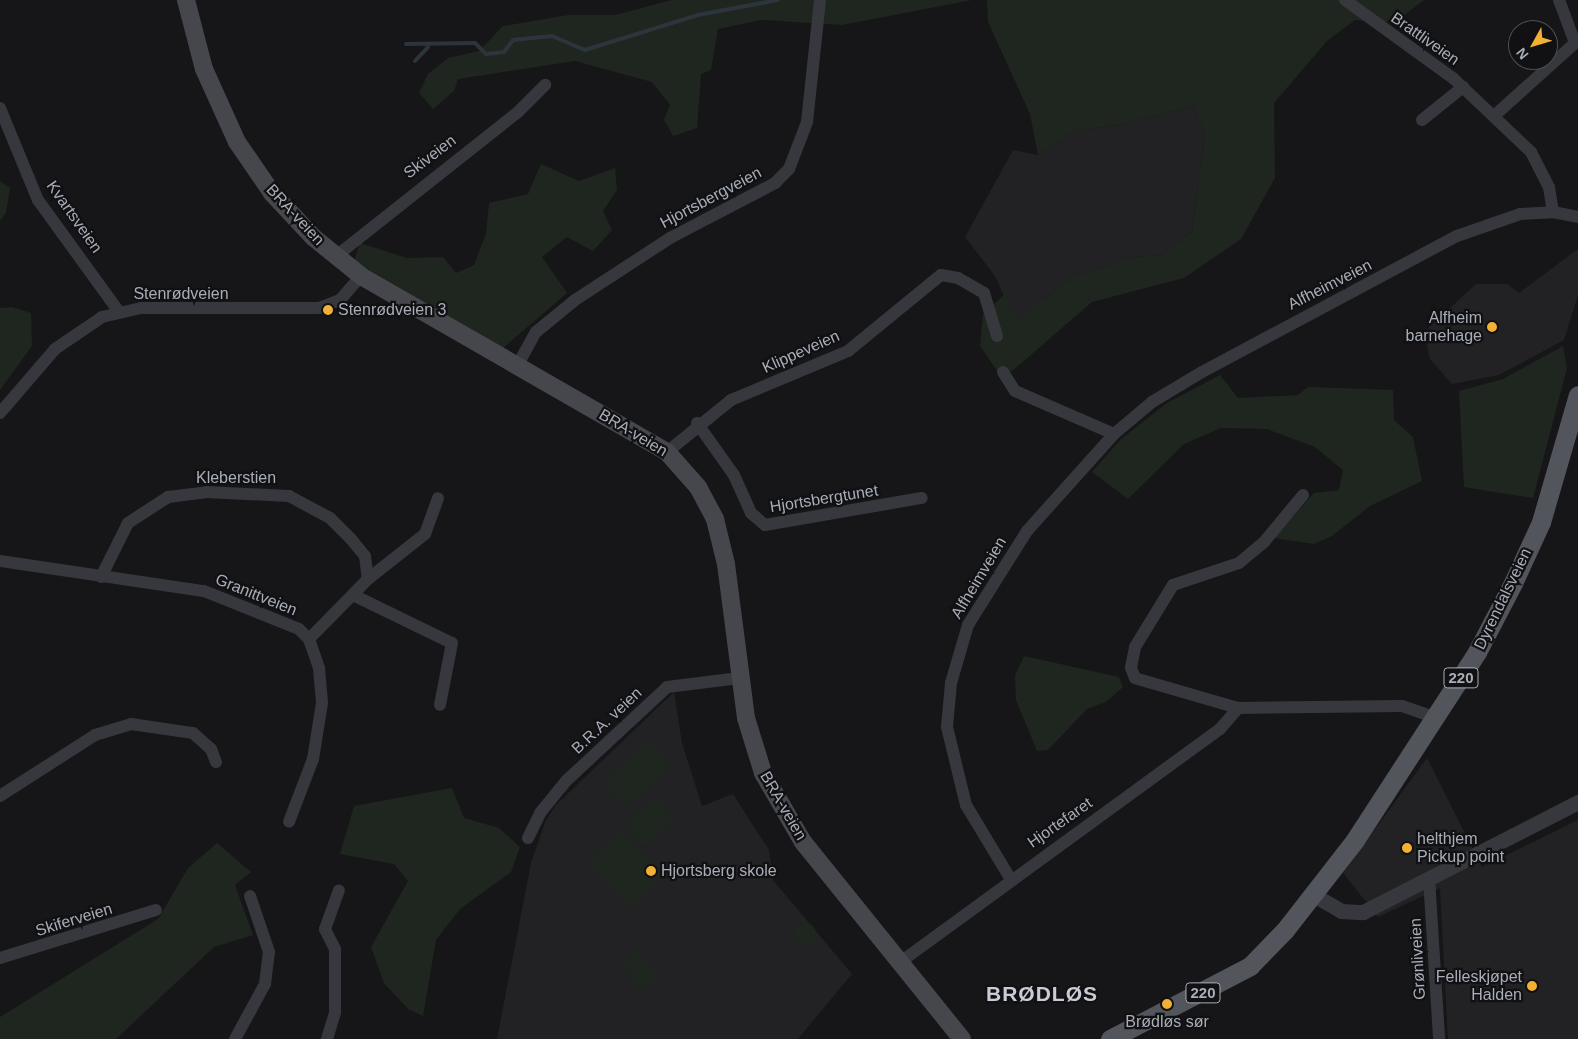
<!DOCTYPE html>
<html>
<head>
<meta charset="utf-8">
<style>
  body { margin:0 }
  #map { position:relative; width:1578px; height:1039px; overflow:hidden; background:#161618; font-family:Helvetica,sans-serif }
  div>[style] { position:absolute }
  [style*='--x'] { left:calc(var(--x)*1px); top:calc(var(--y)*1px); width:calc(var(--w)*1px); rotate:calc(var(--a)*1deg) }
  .built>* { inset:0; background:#222225 }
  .green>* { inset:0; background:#1e261f; transform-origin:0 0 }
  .round { border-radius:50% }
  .stream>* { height:4px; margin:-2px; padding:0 2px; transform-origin:2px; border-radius:2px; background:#2c353c }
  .minor>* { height:12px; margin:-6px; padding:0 6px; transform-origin:6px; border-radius:6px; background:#37383d }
  .tertiary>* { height:15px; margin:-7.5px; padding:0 7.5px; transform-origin:7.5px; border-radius:7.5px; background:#37383d }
  .secondary>* { height:18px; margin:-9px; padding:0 9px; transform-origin:9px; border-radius:9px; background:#45474d }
  .primary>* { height:19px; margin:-9.5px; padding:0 9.5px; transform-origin:9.5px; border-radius:9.5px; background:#53555c }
  .dots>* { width:14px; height:14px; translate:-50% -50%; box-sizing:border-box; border:2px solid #111113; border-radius:50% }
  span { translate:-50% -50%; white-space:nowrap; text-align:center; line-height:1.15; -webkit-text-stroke:4.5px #111113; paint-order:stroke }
  .shield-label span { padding:1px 4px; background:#111113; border:1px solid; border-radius:4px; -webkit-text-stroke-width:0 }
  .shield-label { font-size:15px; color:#a8adb8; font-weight:700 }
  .street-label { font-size:16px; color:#a8adb8 }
  .poi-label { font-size:16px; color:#a8adb8 }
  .left { translate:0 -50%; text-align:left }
  .right { translate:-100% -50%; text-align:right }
  .district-label { font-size:21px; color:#c9ccd4; font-weight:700; letter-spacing:1px }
  .north { position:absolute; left:1508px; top:20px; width:50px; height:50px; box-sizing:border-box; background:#111113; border:1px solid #4d4f55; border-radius:50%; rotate:231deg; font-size:14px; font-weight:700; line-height:20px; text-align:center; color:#a8adb8 }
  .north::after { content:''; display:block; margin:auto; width:18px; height:22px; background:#f2b134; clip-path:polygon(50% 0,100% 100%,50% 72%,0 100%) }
</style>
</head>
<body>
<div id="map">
  <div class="built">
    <div style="clip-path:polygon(1193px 106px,1205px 134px,1192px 232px,1161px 255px,1133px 257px,1074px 276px,1015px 320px,995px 276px,965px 237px,1013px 150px,1038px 155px,1076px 130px,1120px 125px)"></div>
    <div style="clip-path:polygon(1578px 249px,1578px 295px,1564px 340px,1499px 375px,1452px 384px,1430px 359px,1424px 332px,1476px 284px,1507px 284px,1519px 293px)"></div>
    <div style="clip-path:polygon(674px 692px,682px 743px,702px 806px,733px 794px,769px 850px,773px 880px,852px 974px,798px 1039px,497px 1039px,531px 863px,546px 820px,556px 805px)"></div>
    <div style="clip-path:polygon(1427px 758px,1482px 867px,1578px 820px,1578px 1039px,1448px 1039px,1440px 888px,1378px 917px,1343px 873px)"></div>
  </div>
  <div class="green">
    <div style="clip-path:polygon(672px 0,972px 0,842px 25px,761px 20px,718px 29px,711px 70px,701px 74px,697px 128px,673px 136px,664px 120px,670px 105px,652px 82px,575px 61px,458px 79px,454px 91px,433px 109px,419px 93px,428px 74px,448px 58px,479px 51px,503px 26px,568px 15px,615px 15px)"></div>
    <div style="clip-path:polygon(987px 0,1424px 0,1394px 23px,1355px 20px,1327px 41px,1274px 103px,1275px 178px,1241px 239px,1184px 278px,1092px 302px,1003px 379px,980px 346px,983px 314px,1005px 294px,1016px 319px,1074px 276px,1133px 257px,1161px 255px,1192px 232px,1205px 134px,1193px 106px,1120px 125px,1076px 130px,1038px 155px,1030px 114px,988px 22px)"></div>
    <div style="clip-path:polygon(541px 164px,579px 181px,615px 168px,617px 190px,603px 211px,612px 230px,593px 251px,567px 237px,542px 257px,567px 293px,503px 348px,354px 261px,360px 243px,407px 258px,443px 257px,456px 273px,474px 265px,486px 234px,489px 203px,528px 194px)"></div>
    <div style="clip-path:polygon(0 181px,10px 188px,6px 213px,0 221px)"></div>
    <div style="clip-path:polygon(12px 307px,31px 313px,32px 346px,0 390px,0 308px)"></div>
    <div style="clip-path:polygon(1563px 346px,1567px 368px,1533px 498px,1464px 487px,1459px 391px,1503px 379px)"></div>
    <div style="clip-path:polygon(1220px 375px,1238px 398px,1298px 395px,1308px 387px,1393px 390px,1394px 420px,1413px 437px,1422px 481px,1370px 506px,1332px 536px,1314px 544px,1274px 538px,1314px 493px,1339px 490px,1343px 470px,1315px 447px,1267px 429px,1221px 428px,1184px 444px,1128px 499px,1092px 472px,1121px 439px,1167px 403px)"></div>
    <div style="clip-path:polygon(1024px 656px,1119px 677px,1123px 687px,1106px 702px,1087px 709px,1048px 750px,1037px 751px,1016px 700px,1015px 676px)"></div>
    <div style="left:649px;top:741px;width:35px;height:63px;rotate:50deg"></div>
    <div style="clip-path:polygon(452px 788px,464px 818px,499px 828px,520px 847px,511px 872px,460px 909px,436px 940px,423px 1016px,408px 1009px,384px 983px,371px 947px,408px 881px,394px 864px,340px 854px,354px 806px)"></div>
    <div style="left:656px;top:797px;width:31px;height:41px;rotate:50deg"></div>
    <div style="left:622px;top:830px;width:64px;height:45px;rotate:50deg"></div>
    <div style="clip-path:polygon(217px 843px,251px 872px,235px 885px,253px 935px,214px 947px,116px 1039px,0 1039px,0 1017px,158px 919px,188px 868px)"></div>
    <div class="round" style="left:794px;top:923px;width:22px;height:22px"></div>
    <div style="left:638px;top:950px;width:33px;height:22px;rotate:51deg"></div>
  </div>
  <div class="stream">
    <div style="--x:406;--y:44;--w:69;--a:-0.8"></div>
    <div style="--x:475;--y:43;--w:16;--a:45"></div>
    <div style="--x:486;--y:54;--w:18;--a:-6"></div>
    <div style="--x:504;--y:52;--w:15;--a:-53"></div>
    <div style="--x:513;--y:40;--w:39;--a:-6"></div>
    <div style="--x:552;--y:36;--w:36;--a:23"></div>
    <div style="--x:585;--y:50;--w:118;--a:-17.2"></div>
    <div style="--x:698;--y:15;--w:81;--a:-10.6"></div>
    <div style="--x:415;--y:61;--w:19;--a:-47"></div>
  </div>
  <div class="minor">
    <div style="--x:1345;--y:0;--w:135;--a:35.9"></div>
    <div style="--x:1454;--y:79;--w:106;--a:43.5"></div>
    <div style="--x:1531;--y:152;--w:39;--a:63"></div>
    <div style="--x:1549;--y:187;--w:25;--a:81"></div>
    <div style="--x:0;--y:108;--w:100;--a:67.6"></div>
    <div style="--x:38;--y:200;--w:138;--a:54.1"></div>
    <div style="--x:1494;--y:116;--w:109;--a:-42"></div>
    <div style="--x:1575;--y:43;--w:46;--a:-110.4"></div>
    <div style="--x:1422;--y:120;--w:53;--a:-38.8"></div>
    <div style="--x:335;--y:257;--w:232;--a:-38.4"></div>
    <div style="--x:517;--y:113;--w:40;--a:-45"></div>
    <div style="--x:517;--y:366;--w:39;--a:-61"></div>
    <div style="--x:536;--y:332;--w:50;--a:-39.4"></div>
    <div style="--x:575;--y:300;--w:113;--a:-33.1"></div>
    <div style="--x:670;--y:238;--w:119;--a:-27.6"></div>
    <div style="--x:775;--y:183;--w:20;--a:-45"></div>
    <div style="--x:789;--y:169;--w:50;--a:-69"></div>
    <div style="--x:807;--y:122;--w:123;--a:-83.9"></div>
    <div style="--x:1003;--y:372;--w:22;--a:58"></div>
    <div style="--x:1015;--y:391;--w:108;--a:23.5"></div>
    <div style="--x:0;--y:413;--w:84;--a:-49.3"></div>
    <div style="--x:55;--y:349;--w:57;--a:-34.2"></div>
    <div style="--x:102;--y:317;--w:40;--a:-13"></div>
    <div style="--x:141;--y:308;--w:178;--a:0"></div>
    <div style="--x:319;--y:308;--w:22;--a:-21"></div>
    <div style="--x:340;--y:300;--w:32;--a:-49"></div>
    <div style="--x:697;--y:423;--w:64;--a:54.6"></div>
    <div style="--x:734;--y:475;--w:42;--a:65.9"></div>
    <div style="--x:751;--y:513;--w:18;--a:41"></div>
    <div style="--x:765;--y:525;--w:159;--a:-9.8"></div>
    <div style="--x:667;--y:452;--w:82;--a:-39.1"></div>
    <div style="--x:731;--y:400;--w:127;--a:-22.7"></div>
    <div style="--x:848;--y:351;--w:120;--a:-39.3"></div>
    <div style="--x:941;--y:275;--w:17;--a:10"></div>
    <div style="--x:958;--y:278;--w:30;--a:30"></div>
    <div style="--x:984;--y:293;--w:45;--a:73.2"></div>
    <div style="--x:0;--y:561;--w:206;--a:8.4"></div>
    <div style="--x:204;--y:591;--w:102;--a:21.8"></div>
    <div style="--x:299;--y:629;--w:14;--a:45"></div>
    <div style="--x:309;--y:639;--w:31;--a:71"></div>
    <div style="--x:319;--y:668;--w:35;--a:85"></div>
    <div style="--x:322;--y:703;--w:57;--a:99.1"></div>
    <div style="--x:313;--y:759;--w:67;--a:110.9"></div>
    <div style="--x:101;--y:577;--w:60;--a:-63.4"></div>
    <div style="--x:128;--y:523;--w:48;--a:-33"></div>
    <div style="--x:168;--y:497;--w:38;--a:-7"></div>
    <div style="--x:206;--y:492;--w:83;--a:2.8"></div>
    <div style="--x:289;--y:496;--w:47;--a:28.2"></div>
    <div style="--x:330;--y:518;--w:30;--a:45"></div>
    <div style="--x:351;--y:539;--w:22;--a:51"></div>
    <div style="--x:365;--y:556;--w:23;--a:83"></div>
    <div style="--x:368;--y:579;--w:84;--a:134.5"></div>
    <div style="--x:368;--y:579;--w:73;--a:-38.3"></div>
    <div style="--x:425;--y:534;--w:38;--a:-70"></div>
    <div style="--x:353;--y:595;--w:110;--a:25.9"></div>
    <div style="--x:452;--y:643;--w:63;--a:101"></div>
    <div style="--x:1238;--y:708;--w:164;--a:-0.7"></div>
    <div style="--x:1402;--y:706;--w:36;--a:19"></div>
    <div style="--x:0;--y:796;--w:113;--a:-32.7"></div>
    <div style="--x:95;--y:735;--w:38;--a:-17"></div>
    <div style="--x:131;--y:724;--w:63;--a:8.3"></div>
    <div style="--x:193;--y:733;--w:24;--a:42"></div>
    <div style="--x:211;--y:749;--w:14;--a:69"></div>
    <div style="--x:528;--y:838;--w:28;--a:-64"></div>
    <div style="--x:540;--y:813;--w:41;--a:-50.9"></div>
    <div style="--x:566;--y:781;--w:138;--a:-42.9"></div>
    <div style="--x:667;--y:687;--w:73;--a:-7.1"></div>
    <div style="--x:1010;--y:878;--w:85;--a:-121.1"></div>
    <div style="--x:966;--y:805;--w:80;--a:-103.7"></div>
    <div style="--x:947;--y:727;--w:44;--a:-84.8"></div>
    <div style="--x:951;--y:683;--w:60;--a:-73.7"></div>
    <div style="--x:968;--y:625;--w:111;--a:-57.9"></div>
    <div style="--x:1027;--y:531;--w:130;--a:-48.1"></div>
    <div style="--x:1114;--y:434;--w:50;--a:-40.1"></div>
    <div style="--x:1152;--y:402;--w:58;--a:-31"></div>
    <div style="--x:1202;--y:372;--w:289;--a:-28.1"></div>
    <div style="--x:1457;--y:236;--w:67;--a:-19.2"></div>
    <div style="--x:1520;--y:214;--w:33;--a:-3"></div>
    <div style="--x:1553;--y:212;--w:25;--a:11"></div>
    <div style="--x:1429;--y:878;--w:161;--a:86.4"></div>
    <div style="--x:0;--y:958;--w:163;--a:-17.1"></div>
    <div style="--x:899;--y:963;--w:397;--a:-36.1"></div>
    <div style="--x:1220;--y:729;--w:28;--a:-49"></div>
    <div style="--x:1238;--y:708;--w:107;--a:-163.8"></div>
    <div style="--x:1135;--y:678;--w:11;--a:-112"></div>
    <div style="--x:1131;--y:668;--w:21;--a:-79"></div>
    <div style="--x:1135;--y:647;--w:73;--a:-58.5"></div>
    <div style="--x:1173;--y:585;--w:70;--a:-18.4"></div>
    <div style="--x:1239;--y:563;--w:33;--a:-40"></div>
    <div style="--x:1264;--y:542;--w:61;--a:-50.3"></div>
    <div style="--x:235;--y:1039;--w:63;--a:-61.4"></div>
    <div style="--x:265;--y:984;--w:32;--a:-83"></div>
    <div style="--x:269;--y:952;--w:59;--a:-108.7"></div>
    <div style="--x:327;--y:1039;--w:28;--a:-73"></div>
    <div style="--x:335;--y:1012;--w:63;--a:-90"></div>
    <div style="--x:335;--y:949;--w:22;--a:-117"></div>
    <div style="--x:325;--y:929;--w:41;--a:-70.3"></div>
  </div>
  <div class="tertiary">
    <div style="--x:1312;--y:894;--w:34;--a:30"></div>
    <div style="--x:1341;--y:911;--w:22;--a:3"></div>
    <div style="--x:1363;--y:912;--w:242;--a:-27.1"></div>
  </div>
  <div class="secondary">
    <div style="--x:186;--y:0;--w:71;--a:75.4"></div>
    <div style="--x:204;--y:69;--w:80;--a:65.7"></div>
    <div style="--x:237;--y:142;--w:62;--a:55.5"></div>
    <div style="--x:272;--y:193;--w:60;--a:47"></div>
    <div style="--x:313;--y:237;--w:62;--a:39.1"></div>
    <div style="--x:361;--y:276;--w:353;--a:29.9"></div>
    <div style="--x:667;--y:452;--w:47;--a:48.5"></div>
    <div style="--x:698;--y:487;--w:36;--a:62"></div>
    <div style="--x:715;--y:519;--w:46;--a:76.3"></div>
    <div style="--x:726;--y:564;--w:155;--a:82.6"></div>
    <div style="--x:746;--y:718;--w:58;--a:72.8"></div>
    <div style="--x:763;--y:773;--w:80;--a:59.9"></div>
    <div style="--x:803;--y:842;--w:253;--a:51.1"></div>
  </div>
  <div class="primary">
    <div style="--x:1110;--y:1039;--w:158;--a:-27.5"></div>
    <div style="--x:1250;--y:966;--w:50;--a:-45.8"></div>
    <div style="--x:1285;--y:930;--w:114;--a:-52.1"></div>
    <div style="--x:1355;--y:840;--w:224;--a:-57"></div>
    <div style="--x:1477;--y:652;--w:78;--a:-62.4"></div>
    <div style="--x:1513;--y:583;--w:67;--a:-65.3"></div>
    <div style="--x:1541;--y:522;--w:132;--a:-73.8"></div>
  </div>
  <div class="dots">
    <div style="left:328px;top:310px;background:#f2b134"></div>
    <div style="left:1492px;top:327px;background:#f2b134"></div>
    <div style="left:1407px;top:848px;background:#f2b134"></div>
    <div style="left:651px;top:871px;background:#f2b134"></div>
    <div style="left:1532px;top:986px;background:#f2b134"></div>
    <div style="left:1167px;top:1004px;background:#f2b134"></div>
  </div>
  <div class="shield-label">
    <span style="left:1461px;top:678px">220</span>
    <span style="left:1203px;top:993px">220</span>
  </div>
  <div class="street-label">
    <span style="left:1425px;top:39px;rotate:35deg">Brattliveien</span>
    <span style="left:430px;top:157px;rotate:-37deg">Skiveien</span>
    <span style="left:711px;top:198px;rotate:-28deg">Hjortsbergveien</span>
    <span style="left:295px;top:215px;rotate:47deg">BRA-veien</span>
    <span style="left:74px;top:217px;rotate:55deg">Kvartsveien</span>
    <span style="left:1330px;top:285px;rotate:-27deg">Alfheimveien</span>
    <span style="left:181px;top:294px">Stenrødveien</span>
    <span style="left:801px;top:352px;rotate:-24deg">Klippeveien</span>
    <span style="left:633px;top:433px;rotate:31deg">BRA-veien</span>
    <span style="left:236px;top:478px">Kleberstien</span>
    <span style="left:824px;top:499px;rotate:-9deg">Hjortsbergtunet</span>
    <span style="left:979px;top:578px;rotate:-59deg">Alfheimveien</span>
    <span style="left:256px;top:595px;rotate:22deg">Granittveien</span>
    <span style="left:1503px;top:599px;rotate:-64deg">Dyrendalsveien</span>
    <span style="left:607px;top:721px;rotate:-43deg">B.R.A. veien</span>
    <span style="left:783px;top:806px;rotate:60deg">BRA-veien</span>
    <span style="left:1060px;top:823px;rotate:-35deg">Hjortefaret</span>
    <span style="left:74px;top:920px;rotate:-17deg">Skiferveien</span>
    <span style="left:1418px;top:959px;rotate:-93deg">Grønliveien</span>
  </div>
  <div class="poi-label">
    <span class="left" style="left:338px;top:310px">Stenrødveien 3</span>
    <span class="right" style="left:1482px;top:327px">Alfheim<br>barnehage</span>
    <span class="left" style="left:1417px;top:848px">helthjem<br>Pickup point</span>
    <span class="left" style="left:661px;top:871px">Hjortsberg skole</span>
    <span class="right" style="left:1522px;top:986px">Felleskjøpet<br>Halden</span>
    <span style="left:1167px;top:1022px">Brødløs sør</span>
  </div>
  <div class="district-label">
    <span style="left:1042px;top:994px">BRØDLØS</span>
  </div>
  <div class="north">N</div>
</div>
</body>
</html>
